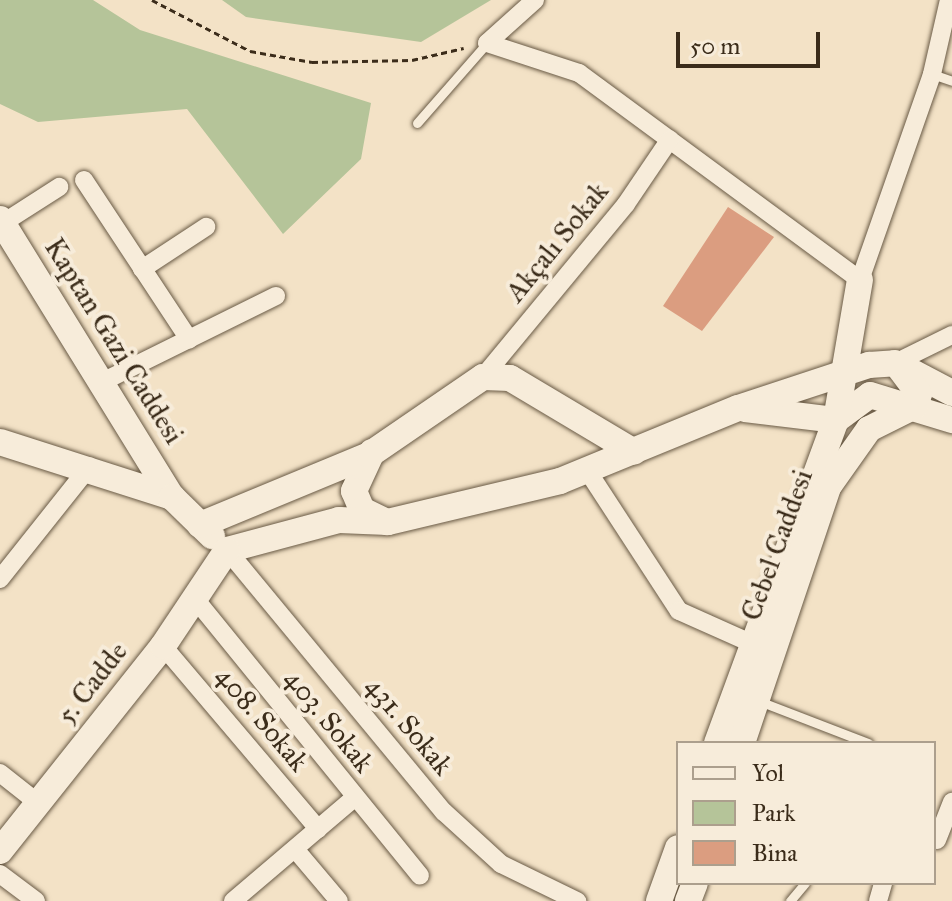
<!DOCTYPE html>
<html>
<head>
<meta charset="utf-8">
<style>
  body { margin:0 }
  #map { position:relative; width:952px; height:901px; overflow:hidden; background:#f3e2c6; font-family:"IM FELL Great Primer",serif }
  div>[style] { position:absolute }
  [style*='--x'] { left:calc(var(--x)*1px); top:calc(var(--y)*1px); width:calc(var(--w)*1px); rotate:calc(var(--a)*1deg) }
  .green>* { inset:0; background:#b5c499 }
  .building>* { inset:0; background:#db9d80 }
  .path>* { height:3px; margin-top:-1.5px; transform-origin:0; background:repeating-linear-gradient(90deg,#3b2c1a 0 6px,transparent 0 10px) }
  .roads { filter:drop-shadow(0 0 2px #695a45) drop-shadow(0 0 2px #695a45) }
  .service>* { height:9px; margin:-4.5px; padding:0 4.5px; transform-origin:4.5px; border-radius:4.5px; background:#f7ecda }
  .minor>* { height:18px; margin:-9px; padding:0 9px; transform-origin:9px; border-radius:9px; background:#f7ecda }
  .secondary>* { height:26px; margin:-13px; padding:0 13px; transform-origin:13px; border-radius:13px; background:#f7ecda }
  span { translate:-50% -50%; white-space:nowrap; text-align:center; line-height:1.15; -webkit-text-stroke:8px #f7ecda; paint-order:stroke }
  .street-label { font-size:28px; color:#3b2c1a }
  .legend { position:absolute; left:676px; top:741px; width:260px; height:144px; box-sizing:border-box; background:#f7ecda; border:2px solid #ac9f8d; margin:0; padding:10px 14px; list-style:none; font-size:24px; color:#3b2c1a }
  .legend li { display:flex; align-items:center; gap:16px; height:40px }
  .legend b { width:40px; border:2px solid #ac9f8d }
  .scale { position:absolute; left:676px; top:32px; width:144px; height:36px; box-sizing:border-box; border:4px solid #3b2c1a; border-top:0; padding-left:10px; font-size:24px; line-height:28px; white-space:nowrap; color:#3b2c1a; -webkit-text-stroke:6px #f7ecda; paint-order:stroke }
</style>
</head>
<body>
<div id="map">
  <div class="green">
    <div style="clip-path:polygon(0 0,93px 0,140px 30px,371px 103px,361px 159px,283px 234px,187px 109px,38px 122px,0 104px)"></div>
    <div style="clip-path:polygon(222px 0,491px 0,421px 42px,246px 17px)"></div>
  </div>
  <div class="building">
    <div style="clip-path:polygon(728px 207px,774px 237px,702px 331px,663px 306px)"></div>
  </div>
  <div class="path">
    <div style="--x:152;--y:0;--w:110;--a:27.5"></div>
    <div style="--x:250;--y:51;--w:63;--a:10.1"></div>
    <div style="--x:312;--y:62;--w:100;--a:-1.1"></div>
    <div style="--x:412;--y:60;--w:53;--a:-13"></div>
  </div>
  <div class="roads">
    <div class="service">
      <div style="--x:932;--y:74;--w:21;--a:19"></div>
      <div style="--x:417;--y:123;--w:106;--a:-48.8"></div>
      <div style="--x:759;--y:701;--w:117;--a:21.1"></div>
      <div style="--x:790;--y:901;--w:23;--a:-50"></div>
    </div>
    <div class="minor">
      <div style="--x:535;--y:0;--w:64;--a:138.1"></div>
      <div style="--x:487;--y:43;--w:97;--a:18.1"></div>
      <div style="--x:579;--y:73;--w:349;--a:36.4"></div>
      <div style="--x:860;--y:280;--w:218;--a:-70.7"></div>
      <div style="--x:932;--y:74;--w:76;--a:-77.1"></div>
      <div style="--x:84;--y:180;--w:191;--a:56.6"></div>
      <div style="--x:3;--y:223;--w:67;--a:-32.7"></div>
      <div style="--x:142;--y:269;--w:77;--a:-33.3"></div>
      <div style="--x:895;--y:363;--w:64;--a:-26.2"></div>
      <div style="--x:483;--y:377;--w:224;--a:-50.4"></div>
      <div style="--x:626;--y:204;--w:78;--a:-55.9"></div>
      <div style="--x:104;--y:381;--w:192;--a:-26.3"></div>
      <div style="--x:587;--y:470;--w:168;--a:56.9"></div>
      <div style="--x:679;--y:611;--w:81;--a:24"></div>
      <div style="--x:227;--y:550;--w:340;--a:50.4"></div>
      <div style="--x:444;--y:812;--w:77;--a:42.4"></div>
      <div style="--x:501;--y:864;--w:85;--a:26"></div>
      <div style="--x:0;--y:579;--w:144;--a:-51.5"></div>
      <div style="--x:196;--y:600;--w:355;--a:50.9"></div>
      <div style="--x:163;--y:646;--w:240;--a:49.7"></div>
      <div style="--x:0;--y:773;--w:48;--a:38.3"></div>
      <div style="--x:937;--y:840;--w:41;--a:-68.5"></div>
      <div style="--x:295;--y:849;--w:68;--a:49.8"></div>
      <div style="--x:0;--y:874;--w:45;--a:36.9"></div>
      <div style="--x:233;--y:901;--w:160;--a:-40.4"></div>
      <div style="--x:878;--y:901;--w:19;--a:-74"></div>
    </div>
    <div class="secondary">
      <div style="--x:0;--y:219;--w:327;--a:58.3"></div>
      <div style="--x:745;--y:409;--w:92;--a:6.9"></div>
      <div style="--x:836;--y:420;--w:42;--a:-36.3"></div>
      <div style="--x:870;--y:395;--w:86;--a:17"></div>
      <div style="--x:0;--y:442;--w:181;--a:17.7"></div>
      <div style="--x:172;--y:497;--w:56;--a:44.3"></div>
      <div style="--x:372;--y:452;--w:43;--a:114.8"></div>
      <div style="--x:354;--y:491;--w:21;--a:67"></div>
      <div style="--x:362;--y:510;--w:28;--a:26"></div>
      <div style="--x:200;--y:525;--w:183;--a:-22.5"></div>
      <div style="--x:369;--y:455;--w:138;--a:-34.4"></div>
      <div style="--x:483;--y:377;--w:27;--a:2"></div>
      <div style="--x:510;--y:378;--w:144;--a:30.8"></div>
      <div style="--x:227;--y:550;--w:116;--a:-15"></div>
      <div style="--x:339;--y:520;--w:49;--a:2.3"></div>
      <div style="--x:388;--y:522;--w:177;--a:-13.4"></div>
      <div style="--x:560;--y:481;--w:192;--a:-22.3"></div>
      <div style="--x:738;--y:408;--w:138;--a:-18.2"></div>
      <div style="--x:869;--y:365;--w:26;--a:-4"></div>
      <div style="--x:895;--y:363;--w:64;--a:27.8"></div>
      <div style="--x:717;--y:743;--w:344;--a:-69.8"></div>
      <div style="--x:836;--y:420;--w:142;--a:-80.3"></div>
      <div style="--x:742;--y:743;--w:270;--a:-71.4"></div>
      <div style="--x:828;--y:487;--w:71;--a:-54.7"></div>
      <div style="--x:869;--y:429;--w:51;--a:-26.6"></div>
      <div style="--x:915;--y:406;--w:13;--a:-72"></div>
      <div style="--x:919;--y:394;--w:35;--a:-127"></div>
      <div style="--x:0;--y:851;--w:262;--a:-51.5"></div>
      <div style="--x:163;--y:646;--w:115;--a:-56.3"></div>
      <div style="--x:659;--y:901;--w:56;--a:-70.3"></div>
      <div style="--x:688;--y:901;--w:19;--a:-69"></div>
    </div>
  </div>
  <div class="street-label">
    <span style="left:557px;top:242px;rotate:-51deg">Akçalı Sokak</span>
    <span style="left:114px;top:341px;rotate:58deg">Kaptan Gazi Caddesi</span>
    <span style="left:777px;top:545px;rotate:-70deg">Cebel Caddesi</span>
    <span style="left:92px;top:683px;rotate:-52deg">5. Cadde</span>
    <span style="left:262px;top:719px;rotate:50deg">408. Sokak</span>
    <span style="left:329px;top:721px;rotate:51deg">403. Sokak</span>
    <span style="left:409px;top:726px;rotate:50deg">431. Sokak</span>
  </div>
  <ul class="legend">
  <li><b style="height:10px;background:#f7ecda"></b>Yol</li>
  <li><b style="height:22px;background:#b5c499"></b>Park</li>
  <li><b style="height:22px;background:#db9d80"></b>Bina</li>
  </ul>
  <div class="scale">50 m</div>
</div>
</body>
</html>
